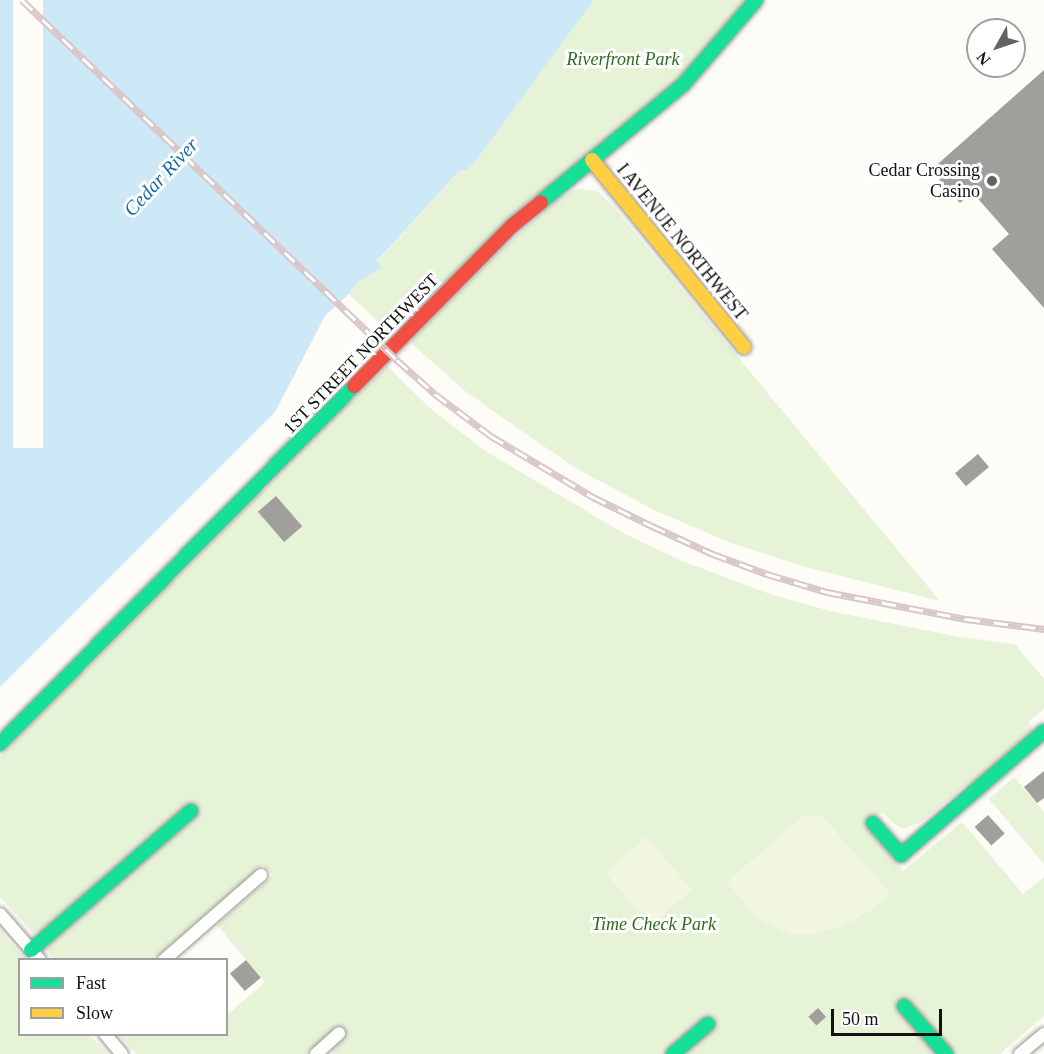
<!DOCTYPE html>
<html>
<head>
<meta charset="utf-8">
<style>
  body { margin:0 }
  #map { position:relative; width:1044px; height:1054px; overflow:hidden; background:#fdfcf7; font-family:Georgia,serif }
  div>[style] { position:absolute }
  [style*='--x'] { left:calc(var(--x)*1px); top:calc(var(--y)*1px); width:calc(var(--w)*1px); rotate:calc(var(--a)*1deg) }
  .green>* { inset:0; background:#e7f3d7 }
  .pitch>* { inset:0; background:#f0f6e1; transform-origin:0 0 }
  .water>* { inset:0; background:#cde8f7 }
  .pier>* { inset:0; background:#fdfcf7; transform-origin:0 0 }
  .building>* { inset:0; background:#a19f9c; transform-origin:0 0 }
  .roads { filter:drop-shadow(0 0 2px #979795) drop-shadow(0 0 2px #979795) }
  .street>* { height:12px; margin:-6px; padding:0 6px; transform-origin:6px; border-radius:6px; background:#fffffe }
  .fast>* { height:14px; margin:-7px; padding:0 7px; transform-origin:7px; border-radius:7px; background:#16e098 }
  .slow>* { height:14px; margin:-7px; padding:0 7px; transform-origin:7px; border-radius:7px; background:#ffcf43 }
  .jam>* { height:14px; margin:-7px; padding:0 7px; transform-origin:7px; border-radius:7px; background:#f24e42 }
  .rail>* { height:7px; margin-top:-3.5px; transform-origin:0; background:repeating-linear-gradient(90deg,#fff 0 14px,#d9c6c7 0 28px); box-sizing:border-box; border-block:2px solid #d9c6c7 }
  .dots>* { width:16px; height:16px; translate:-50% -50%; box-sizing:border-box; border:3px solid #fff; border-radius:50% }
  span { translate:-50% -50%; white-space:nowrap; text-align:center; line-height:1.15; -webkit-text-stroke:6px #fff; paint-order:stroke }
  .park-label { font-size:18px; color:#2f6b1f; font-style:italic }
  .poi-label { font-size:18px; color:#111 }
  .right { translate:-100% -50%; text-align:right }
  .street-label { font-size:18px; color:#111 }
  .water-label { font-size:20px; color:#1768a6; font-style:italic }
  .legend { position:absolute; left:18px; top:958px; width:210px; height:78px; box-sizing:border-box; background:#fff; border:2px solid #a0a0a0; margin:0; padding:8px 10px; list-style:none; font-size:18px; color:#111 }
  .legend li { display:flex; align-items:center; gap:12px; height:30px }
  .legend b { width:30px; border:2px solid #a0a0a0 }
  .north { position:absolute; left:966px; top:18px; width:60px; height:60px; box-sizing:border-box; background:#fff; border:2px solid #a0a0a0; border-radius:50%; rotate:230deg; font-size:16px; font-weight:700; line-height:24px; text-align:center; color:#111 }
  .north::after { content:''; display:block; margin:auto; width:21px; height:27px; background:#646362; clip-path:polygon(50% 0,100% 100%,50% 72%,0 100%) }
  .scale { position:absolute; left:831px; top:1009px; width:111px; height:27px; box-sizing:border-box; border:3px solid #111; border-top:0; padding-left:8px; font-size:18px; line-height:21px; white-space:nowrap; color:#111; -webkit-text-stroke:4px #fff; paint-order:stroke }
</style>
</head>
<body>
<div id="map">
  <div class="green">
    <div style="clip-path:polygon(594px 0,756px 0,684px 83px,454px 284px,391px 334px,349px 294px,358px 282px,382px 267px,377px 262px,459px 171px,475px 162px)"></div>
    <div style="clip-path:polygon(581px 189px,597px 191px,611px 204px,940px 601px,809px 568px,731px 543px,656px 511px,579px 470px,517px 428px,465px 391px,410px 342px,498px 253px,559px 198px,571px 191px)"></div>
    <div style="clip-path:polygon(387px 366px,431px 409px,487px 452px,625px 534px,682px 561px,767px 593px,830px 611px,959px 637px,1015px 644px,1044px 679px,1044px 709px,1029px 721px,1033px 730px,969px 790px,965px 786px,921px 822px,903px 829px,894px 824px,882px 812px,866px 827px,903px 871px,962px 822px,1023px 894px,1044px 877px,1044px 1016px,1000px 1054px,334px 1054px,331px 1050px,344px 1038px,336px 1029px,306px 1054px,136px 1054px,119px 1035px,226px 1034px,227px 1015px,265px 982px,217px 925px,273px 875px,263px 865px,154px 959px,53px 959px,47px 949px,51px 940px,198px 816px,188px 804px,41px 931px,33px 933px,0 897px,0 757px)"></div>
    <div style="clip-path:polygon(1014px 777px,1044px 812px,1044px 864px,989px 799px)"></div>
    <div style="clip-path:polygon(0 931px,25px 959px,20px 960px,20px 1034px,90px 1035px,107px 1054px,0 1054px)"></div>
  </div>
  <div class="pitch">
    <div style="clip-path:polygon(804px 815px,822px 816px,890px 893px,871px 910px,841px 927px,813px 934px,791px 935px,759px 919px,727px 882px)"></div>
    <div style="left:646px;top:837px;width:70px;height:54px;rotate:49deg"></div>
  </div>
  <div class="water">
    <div style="clip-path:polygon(0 0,594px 0,475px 162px,466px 170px,459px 171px,377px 261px,382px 267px,358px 282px,349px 294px,325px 316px,275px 412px,0 687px)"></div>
  </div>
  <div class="pier">
    <div style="left:13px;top:0;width:30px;height:448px"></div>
  </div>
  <div class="building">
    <div style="clip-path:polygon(1044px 70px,1044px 308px,992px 249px,1009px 234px,972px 192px,960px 203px,931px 170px)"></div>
    <div style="left:978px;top:454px;width:17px;height:30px;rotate:50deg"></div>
    <div style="left:276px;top:496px;width:40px;height:24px;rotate:49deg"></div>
    <div style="clip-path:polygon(1044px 771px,1044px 798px,1037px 803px,1024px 787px)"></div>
    <div style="left:988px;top:815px;width:25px;height:18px;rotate:48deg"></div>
    <div style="left:246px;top:960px;width:23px;height:21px;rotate:50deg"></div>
    <div style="left:818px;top:1008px;width:12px;height:13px;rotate:48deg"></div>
  </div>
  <div class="roads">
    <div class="street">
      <div style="--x:0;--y:914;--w:61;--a:49"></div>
      <div style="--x:164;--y:960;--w:129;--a:-41.2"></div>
      <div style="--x:105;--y:1034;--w:26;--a:50"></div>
      <div style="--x:316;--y:1054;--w:31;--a:-42"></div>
      <div style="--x:1020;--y:1054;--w:31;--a:-40"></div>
    </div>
    <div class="fast">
      <div style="--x:541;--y:202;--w:184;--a:-39.5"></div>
      <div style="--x:683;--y:85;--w:112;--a:-49.3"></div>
      <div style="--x:0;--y:744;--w:503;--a:-45.32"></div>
      <div style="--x:873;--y:823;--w:43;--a:48.8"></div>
      <div style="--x:901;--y:855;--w:189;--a:-40.9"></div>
      <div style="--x:31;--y:950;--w:212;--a:-41"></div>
      <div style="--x:904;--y:1006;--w:64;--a:48.8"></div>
      <div style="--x:673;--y:1054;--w:46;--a:-40.6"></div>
    </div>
    <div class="slow">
      <div style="--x:592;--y:160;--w:241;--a:50.9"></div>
    </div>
    <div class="jam">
      <div style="--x:354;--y:386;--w:226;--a:-45.4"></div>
      <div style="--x:513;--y:225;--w:36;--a:-39"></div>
    </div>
  </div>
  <div class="rail">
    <div style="--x:22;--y:0;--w:520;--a:43.83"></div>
    <div style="--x:397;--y:360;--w:51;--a:41.8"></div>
    <div style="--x:435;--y:394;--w:70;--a:36.9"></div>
    <div style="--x:491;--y:436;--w:119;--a:30.9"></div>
    <div style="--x:593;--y:497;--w:66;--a:26.2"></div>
    <div style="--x:652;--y:526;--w:67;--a:24.7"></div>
    <div style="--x:713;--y:554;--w:58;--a:20.3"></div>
    <div style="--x:767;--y:574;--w:63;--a:16.7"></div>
    <div style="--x:827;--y:592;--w:142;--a:11"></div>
    <div style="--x:966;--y:619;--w:79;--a:7.3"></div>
  </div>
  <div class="dots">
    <div style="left:992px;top:181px;background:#646362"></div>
  </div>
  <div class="park-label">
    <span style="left:623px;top:59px">Riverfront Park</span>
    <span style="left:654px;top:924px">Time Check Park</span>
  </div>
  <div class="poi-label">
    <span class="right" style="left:980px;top:181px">Cedar Crossing<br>Casino</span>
  </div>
  <div class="street-label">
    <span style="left:682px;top:242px;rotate:51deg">I AVENUE NORTHWEST</span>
    <span style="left:361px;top:354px;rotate:-46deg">1ST STREET NORTHWEST</span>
  </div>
  <div class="water-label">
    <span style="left:161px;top:177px;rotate:-47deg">Cedar River</span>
  </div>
  <ul class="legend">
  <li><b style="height:8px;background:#16e098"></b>Fast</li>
  <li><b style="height:8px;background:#ffcf43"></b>Slow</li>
  </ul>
  <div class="north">N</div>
  <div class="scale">50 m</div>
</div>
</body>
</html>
